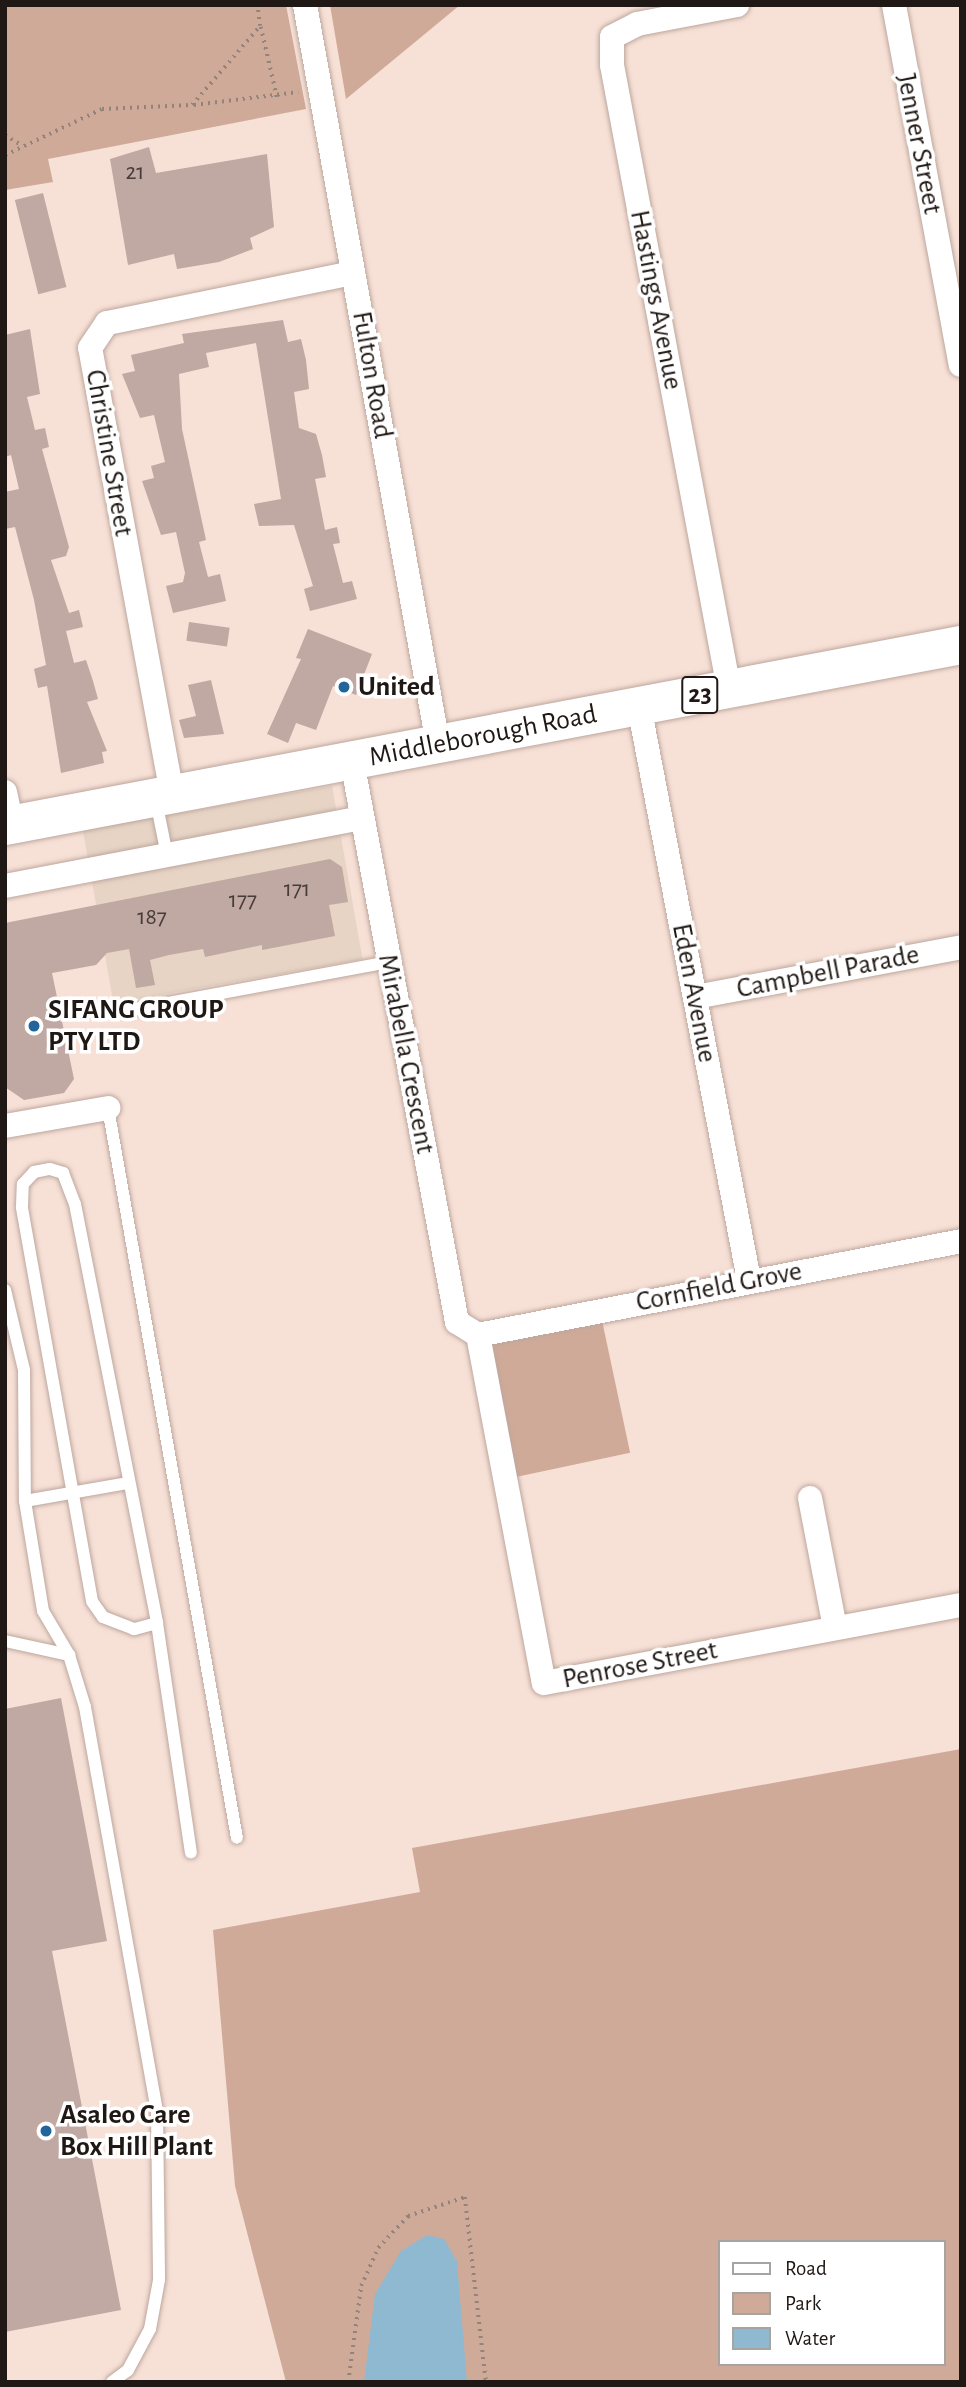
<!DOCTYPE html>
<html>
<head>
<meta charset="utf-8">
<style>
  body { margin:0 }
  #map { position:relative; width:966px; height:2387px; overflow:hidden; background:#f7e0d6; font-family:"Alegreya Sans",sans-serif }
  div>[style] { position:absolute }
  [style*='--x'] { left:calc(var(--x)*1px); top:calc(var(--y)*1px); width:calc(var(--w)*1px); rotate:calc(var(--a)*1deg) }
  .commercial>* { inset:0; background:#e7d4c5; transform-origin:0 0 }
  .green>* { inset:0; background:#d0aa98; transform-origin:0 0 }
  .water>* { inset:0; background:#8eb9d0 }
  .building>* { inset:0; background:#c0a8a3; transform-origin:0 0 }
  .path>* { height:3.5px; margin-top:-1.75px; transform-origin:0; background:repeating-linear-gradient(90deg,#93837b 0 2px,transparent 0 7px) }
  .roads { filter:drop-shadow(0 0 2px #bda79e) drop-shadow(0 0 2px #bda79e) }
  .lane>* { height:12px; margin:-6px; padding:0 6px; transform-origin:6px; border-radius:6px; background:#fff }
  .street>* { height:24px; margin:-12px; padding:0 12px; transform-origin:12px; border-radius:12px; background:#fff }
  .primary>* { height:38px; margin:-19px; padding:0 19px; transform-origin:19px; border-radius:19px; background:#fff }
  .dots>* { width:19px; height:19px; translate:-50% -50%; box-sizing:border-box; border:4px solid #fff; border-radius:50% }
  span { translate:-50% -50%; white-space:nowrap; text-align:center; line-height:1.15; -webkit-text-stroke:7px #fff; paint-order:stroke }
  .number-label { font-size:24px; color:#483c38 }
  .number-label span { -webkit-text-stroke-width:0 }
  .shield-label span { padding:2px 5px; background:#fff; border:2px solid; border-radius:5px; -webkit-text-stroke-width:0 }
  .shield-label { font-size:26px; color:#201814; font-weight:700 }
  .street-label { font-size:28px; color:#201814 }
  .poi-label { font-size:28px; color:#201814; font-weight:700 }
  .left { translate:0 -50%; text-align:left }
  .frame { position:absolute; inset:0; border:7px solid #201814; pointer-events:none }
  .legend { position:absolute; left:718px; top:2240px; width:228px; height:126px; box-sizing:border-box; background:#fff; border:2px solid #a6a3a1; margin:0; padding:9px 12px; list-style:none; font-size:21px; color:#201814 }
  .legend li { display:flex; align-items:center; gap:14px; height:35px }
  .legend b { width:35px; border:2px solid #a6a3a1 }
</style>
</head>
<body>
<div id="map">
  <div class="commercial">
    <div style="left:332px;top:786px;width:176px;height:253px;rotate:80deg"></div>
  </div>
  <div class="green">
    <div style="clip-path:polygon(5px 5px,286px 5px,306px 109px,48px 159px,53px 182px,5px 190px)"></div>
    <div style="clip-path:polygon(330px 5px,460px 5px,346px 99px)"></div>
    <div style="left:600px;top:1311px;width:145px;height:124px;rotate:78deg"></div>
    <div style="clip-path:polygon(evenodd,961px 1749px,961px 2382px,286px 2382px,235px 2186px,213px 1930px,420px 1892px,412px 1848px,961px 1749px,719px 2242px,943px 2242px,943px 2364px,719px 2364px,719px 2242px)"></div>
  </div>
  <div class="water">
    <div style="clip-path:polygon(427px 2235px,444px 2239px,457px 2261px,467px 2382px,364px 2382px,375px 2294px,401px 2251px)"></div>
  </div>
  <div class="building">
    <div style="clip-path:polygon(149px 147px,156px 173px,267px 154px,274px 227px,250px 238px,253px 249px,219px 262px,177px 269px,174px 254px,128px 265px,110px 159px)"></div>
    <div style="left:43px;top:193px;width:97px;height:29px;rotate:76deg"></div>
    <div style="clip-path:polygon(283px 320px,288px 342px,301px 339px,306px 360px,309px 389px,294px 392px,299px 428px,316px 434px,322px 455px,326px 477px,315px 479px,325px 530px,337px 527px,340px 543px,333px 544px,343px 583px,352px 581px,357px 599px,310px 611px,304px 589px,313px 586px,294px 525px,259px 526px,254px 504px,281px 499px,256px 343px,206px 353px,209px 367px,179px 374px,182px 429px,206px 540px,199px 542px,208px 577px,220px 574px,226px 601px,173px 613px,166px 586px,183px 582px,185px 573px,176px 532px,161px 535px,142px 481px,154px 478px,151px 466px,165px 462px,154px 415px,140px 418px,122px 374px,135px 371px,131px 355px,184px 343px,182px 334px)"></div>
    <div style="clip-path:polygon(30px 329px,40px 394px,27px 397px,35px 430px,45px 428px,49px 447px,42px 449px,69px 547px,66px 556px,51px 560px,69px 613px,79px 610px,83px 627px,66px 631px,74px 663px,86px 660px,93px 681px,98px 699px,87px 702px,107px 751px,102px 752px,104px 763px,61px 773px,47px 686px,38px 688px,34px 669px,46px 665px,34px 600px,15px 527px,5px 529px,5px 492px,19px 489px,11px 455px,5px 457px,5px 335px)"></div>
    <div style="left:189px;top:622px;width:41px;height:19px;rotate:8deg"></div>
    <div style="clip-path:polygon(308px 629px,372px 654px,356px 695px,333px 686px,316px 730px,296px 723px,288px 743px,267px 734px,301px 659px,296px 658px)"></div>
    <div style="clip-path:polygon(211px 680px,224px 734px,184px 738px,179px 720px,196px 716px,188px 685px)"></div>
    <div style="clip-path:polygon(330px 859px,342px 867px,348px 902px,329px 905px,335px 936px,262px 950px,262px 945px,205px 957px,203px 949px,169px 955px,150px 960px,155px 985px,136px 988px,129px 949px,107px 953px,96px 965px,52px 973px,74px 1079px,64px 1093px,24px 1100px,5px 1087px,5px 923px)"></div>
    <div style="clip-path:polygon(61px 1698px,107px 1941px,52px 1951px,121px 2310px,5px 2332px,5px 1709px)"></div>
  </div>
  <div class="path">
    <div style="--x:261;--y:27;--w:72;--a:77.1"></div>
    <div style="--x:194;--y:105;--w:105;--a:-7.1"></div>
    <div style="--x:5;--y:135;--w:19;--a:32"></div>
    <div style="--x:5;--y:155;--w:107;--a:-25.4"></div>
    <div style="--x:102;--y:109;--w:90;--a:-2.5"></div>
    <div style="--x:192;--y:105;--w:104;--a:-49.3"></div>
    <div style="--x:260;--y:26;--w:21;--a:-98"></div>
    <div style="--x:348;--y:2382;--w:97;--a:-82.3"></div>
    <div style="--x:361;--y:2286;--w:42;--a:-65.9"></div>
    <div style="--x:378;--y:2248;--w:44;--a:-46.8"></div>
    <div style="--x:408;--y:2216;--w:60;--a:-18.4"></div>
    <div style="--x:465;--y:2197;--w:186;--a:83.5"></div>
  </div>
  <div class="roads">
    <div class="lane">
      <div style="--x:156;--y:801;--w:55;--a:78.5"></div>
      <div style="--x:130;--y:1010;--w:262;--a:-10.5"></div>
      <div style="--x:108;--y:1108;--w:741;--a:79.98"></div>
      <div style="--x:50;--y:1169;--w:14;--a:17"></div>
      <div style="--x:63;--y:1173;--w:33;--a:69"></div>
      <div style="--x:75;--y:1204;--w:427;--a:78.9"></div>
      <div style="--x:157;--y:1623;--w:24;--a:165"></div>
      <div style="--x:134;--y:1629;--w:33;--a:-159"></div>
      <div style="--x:103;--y:1617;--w:19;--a:-125"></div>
      <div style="--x:92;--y:1601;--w:400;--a:-100.1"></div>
      <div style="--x:22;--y:1207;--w:23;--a:-88"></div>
      <div style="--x:23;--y:1184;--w:16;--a:-47"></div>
      <div style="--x:34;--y:1172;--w:16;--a:-11"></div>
      <div style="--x:5;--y:1290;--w:82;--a:76.6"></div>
      <div style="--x:24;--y:1370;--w:131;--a:89.6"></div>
      <div style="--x:25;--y:1501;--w:111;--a:80.7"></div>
      <div style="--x:43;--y:1611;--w:51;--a:59.4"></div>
      <div style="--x:69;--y:1655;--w:54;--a:72.9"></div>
      <div style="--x:85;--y:1707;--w:410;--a:79.9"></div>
      <div style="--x:157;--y:2111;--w:169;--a:89.3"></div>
      <div style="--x:159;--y:2280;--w:50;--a:100.4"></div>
      <div style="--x:150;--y:2329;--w:47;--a:118.2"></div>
      <div style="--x:128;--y:2370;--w:20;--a:143"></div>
      <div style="--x:25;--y:1501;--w:105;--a:-9.9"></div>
      <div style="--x:157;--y:1623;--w:232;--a:81.6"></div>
      <div style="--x:5;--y:1641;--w:66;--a:12.3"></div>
    </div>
    <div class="street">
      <div style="--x:305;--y:5;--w:751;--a:79.8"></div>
      <div style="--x:894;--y:5;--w:366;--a:79.5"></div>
      <div style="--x:729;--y:689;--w:635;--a:-100.62"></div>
      <div style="--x:612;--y:65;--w:28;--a:-90"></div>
      <div style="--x:612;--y:37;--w:28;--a:-27"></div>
      <div style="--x:637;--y:24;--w:102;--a:-10.8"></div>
      <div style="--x:639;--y:706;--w:584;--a:79.15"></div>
      <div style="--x:352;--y:761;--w:571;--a:79.4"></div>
      <div style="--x:457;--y:1322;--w:25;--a:32"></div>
      <div style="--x:5;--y:792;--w:34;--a:78"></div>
      <div style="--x:172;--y:794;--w:453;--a:-100.4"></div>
      <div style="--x:90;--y:348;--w:30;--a:-56"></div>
      <div style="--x:107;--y:323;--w:251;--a:-11.5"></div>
      <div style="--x:5;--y:886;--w:363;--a:-10.8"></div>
      <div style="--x:695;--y:997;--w:271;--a:-10.6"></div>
      <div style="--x:5;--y:1126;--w:105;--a:-9.9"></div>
      <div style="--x:478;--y:1335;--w:354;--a:79.3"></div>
      <div style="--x:544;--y:1683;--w:424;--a:-10.6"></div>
      <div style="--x:478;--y:1335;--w:492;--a:-11"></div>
      <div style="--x:810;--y:1498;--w:132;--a:79.1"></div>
    </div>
    <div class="primary">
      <div style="--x:5;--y:826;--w:973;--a:-10.72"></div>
    </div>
  </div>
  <div class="dots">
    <div style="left:344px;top:687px;background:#22659a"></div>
    <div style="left:34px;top:1026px;background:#22659a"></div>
    <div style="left:46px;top:2131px;background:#22659a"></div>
  </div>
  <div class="number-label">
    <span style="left:135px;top:173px">21</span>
    <span style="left:297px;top:890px">171</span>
    <span style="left:243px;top:901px">177</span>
    <span style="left:152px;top:918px">187</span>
  </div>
  <div class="shield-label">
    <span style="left:700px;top:695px">23</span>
  </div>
  <div class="street-label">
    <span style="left:919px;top:144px;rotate:79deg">Jenner Street</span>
    <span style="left:656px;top:300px;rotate:79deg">Hastings Avenue</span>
    <span style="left:372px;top:375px;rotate:80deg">Fulton Road</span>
    <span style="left:109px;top:453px;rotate:80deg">Christine Street</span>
    <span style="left:483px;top:736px;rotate:-11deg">Middleborough Road</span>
    <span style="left:828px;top:972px;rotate:-11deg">Campbell Parade</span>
    <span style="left:694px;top:993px;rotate:79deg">Eden Avenue</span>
    <span style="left:406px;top:1054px;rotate:79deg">Mirabella Crescent</span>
    <span style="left:719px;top:1287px;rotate:-11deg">Cornfield Grove</span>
    <span style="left:640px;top:1665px;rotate:-11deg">Penrose Street</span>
  </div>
  <div class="poi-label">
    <span class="left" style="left:358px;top:687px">United</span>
    <span class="left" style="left:48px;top:1026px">SIFANG GROUP<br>PTY LTD</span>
    <span class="left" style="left:60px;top:2131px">Asaleo Care<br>Box Hill Plant</span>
  </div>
  <div class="frame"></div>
  <ul class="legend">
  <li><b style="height:9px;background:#fff"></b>Road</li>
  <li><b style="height:19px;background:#d0aa98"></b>Park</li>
  <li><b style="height:19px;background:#8eb9d0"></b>Water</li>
  </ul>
</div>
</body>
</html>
